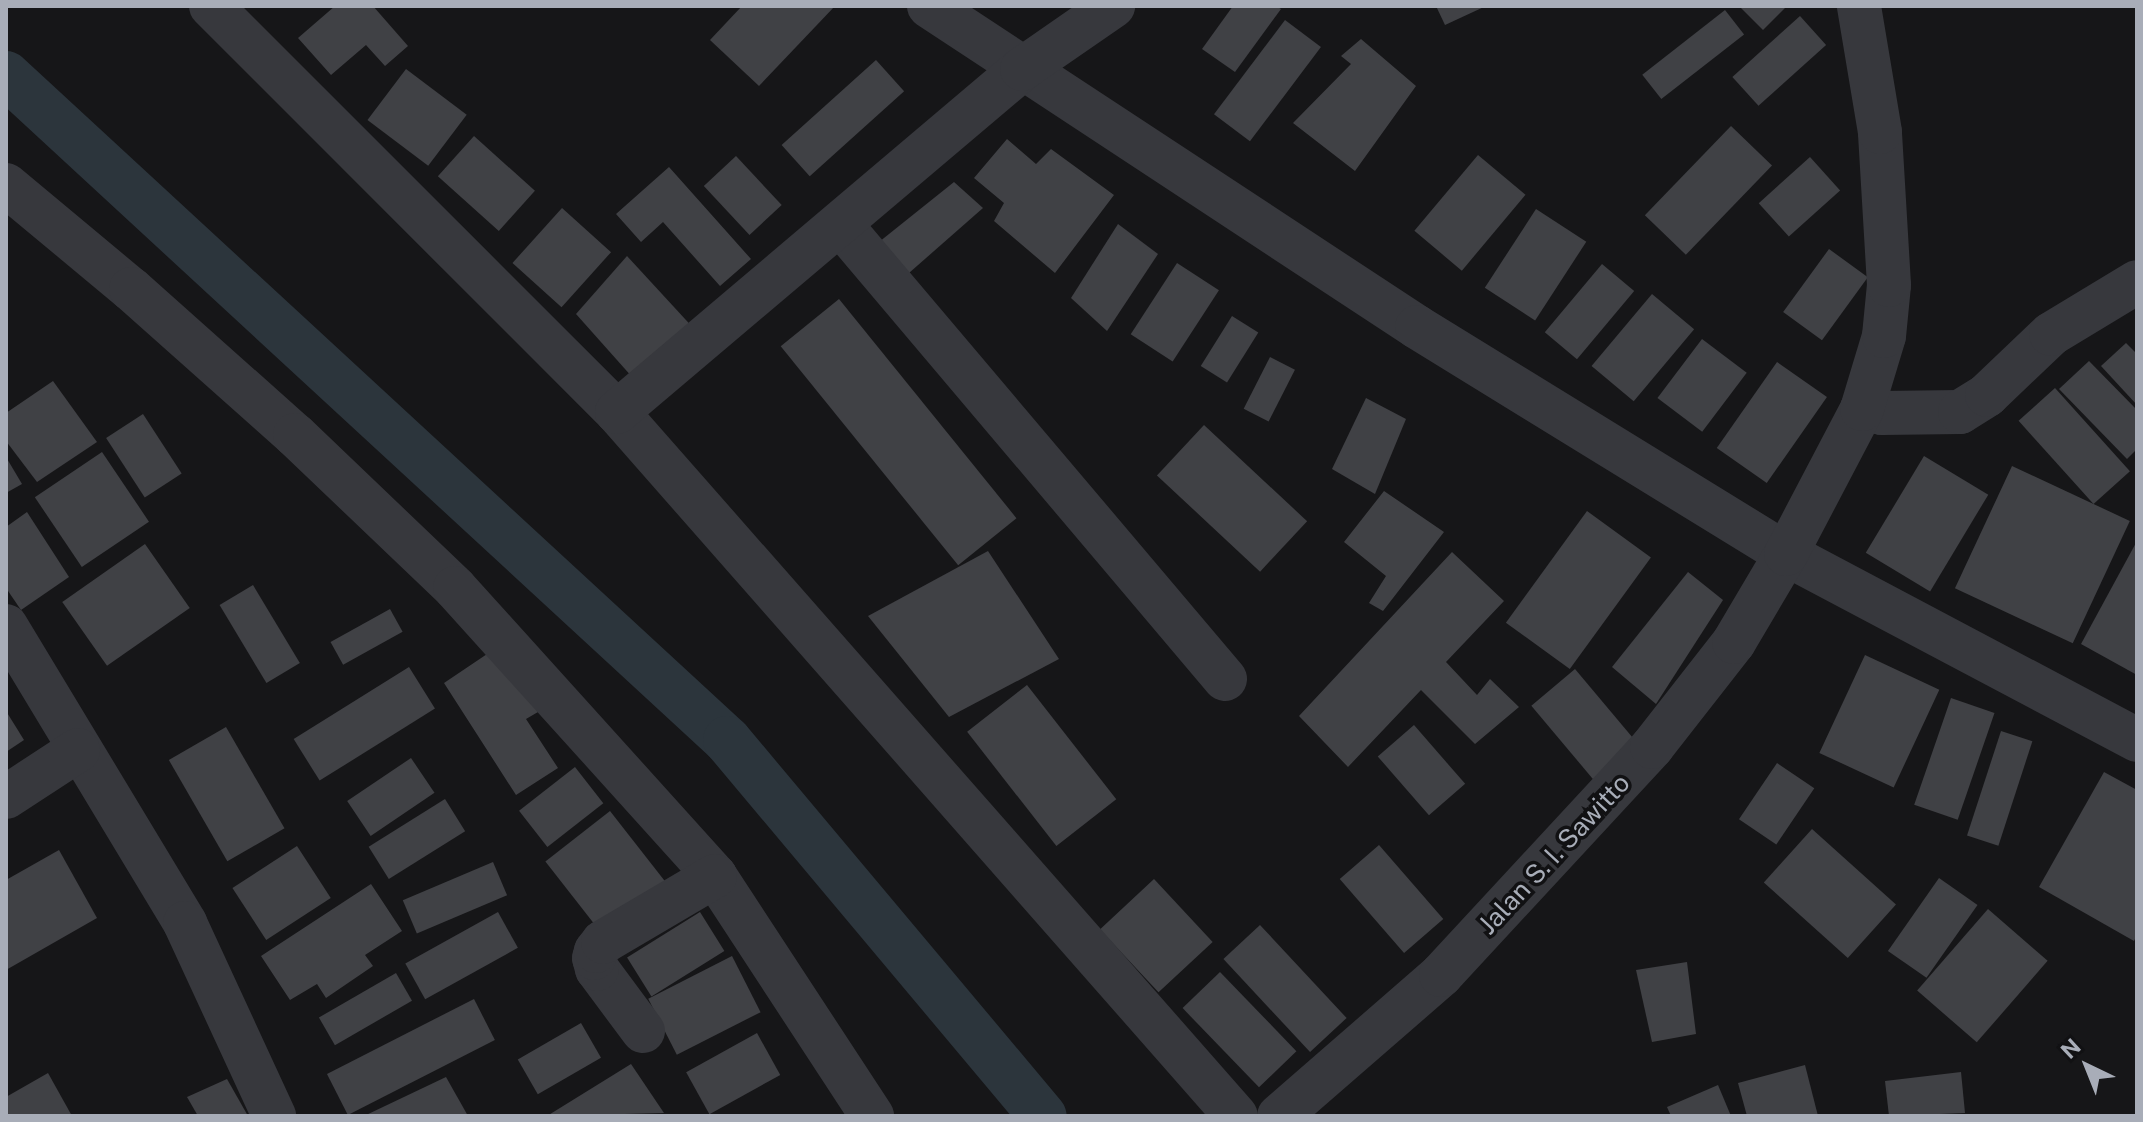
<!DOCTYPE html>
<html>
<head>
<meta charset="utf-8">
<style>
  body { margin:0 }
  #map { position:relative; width:2143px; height:1122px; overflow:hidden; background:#161618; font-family:"Public Sans",sans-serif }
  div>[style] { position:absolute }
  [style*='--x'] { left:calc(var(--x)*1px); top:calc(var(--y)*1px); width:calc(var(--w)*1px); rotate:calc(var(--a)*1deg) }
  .canal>* { height:48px; margin:-24px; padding:0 24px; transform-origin:24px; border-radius:24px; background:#2c353c }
  .building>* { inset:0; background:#404145; transform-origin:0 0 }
  .minor>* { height:44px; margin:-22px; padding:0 22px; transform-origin:22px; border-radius:22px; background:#37383d }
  span { translate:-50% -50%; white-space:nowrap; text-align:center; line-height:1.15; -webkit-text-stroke:7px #111113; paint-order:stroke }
  .street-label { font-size:26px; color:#a8adb8 }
  .frame { position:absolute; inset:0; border:8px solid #a8adb8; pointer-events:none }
  .north { position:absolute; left:2047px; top:1026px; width:80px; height:80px; -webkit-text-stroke:6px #111113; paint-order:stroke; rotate:317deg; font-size:22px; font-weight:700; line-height:32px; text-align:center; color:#a8adb8 }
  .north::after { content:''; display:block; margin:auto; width:28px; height:36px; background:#a8adb8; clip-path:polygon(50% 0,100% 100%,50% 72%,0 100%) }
</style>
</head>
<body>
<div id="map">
  <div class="canal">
    <div style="--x:6;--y:75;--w:981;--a:42.69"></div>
    <div style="--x:727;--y:740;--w:491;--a:50"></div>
  </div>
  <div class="building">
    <div style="clip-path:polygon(335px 6px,373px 6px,408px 46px,385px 66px,366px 45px,331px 75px,298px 38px)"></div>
    <div style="clip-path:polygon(742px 6px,835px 6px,759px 86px,710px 40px)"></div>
    <div style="clip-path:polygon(1233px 6px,1276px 6px,1281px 9px,1235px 72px,1202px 49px)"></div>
    <div style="clip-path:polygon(1436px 6px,1486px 6px,1445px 25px)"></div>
    <div style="clip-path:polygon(1739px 6px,1787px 6px,1763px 30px)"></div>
    <div style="left:1725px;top:10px;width:31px;height:105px;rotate:52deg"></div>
    <div style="left:1800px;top:16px;width:39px;height:91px;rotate:48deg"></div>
    <div style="left:1285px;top:20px;width:45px;height:118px;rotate:37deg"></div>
    <div style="clip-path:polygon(1361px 39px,1416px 86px,1355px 171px,1293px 123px,1351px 64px,1341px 56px)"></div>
    <div style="left:876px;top:60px;width:42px;height:127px;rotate:48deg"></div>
    <div style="left:406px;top:69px;width:76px;height:64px;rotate:37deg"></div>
    <div style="left:1731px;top:126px;width:57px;height:124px;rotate:44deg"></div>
    <div style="left:474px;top:136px;width:82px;height:54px;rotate:42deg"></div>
    <div style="clip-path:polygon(1007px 139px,1036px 164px,1051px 149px,1114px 195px,1055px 273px,994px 221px,1004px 203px,974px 178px)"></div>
    <div style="left:1478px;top:155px;width:62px;height:99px;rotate:40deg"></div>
    <div style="left:736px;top:156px;width:67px;height:44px;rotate:47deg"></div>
    <div style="left:1810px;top:157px;width:45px;height:69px;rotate:48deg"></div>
    <div style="clip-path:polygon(669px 167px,751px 259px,720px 286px,663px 222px,641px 242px,616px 214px)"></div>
    <div style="clip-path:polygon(954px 182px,983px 208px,909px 273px,879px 242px)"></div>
    <div style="left:562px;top:208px;width:66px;height:74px;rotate:42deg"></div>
    <div style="left:1536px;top:209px;width:60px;height:94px;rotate:33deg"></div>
    <div style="clip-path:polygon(1118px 224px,1158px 254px,1107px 331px,1071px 298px)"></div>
    <div style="left:1829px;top:249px;width:48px;height:78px;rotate:36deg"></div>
    <div style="clip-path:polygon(627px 256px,697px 332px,633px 378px,576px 314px)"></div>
    <div style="left:1177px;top:263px;width:50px;height:85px;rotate:33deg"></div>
    <div style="left:1602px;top:264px;width:42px;height:89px;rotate:40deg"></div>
    <div style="left:1652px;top:294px;width:55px;height:94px;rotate:40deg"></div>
    <div style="left:839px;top:299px;width:282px;height:75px;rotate:51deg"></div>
    <div style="left:1232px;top:316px;width:31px;height:59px;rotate:32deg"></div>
    <div style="left:1702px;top:339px;width:56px;height:74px;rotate:37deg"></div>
    <div style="clip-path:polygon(2126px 343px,2137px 354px,2137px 405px,2101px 366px)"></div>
    <div style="left:1270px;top:357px;width:28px;height:58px;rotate:27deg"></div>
    <div style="clip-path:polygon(2089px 361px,2137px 410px,2137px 449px,2127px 459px,2059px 389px)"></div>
    <div style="left:1777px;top:362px;width:61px;height:105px;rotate:35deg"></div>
    <div style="clip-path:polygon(53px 381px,97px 442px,37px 482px,6px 441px,6px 413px)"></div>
    <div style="left:2055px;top:388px;width:112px;height:49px;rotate:48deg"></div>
    <div style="clip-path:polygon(1366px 398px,1406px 419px,1375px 494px,1332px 469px)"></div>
    <div style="left:143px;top:414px;width:71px;height:44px;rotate:57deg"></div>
    <div style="left:1204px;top:425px;width:141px;height:69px;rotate:43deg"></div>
    <div style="left:102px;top:452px;width:84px;height:81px;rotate:56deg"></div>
    <div style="left:1924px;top:456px;width:75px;height:113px;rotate:31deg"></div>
    <div style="clip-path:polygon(6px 457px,22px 484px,6px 493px)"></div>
    <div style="left:2012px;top:466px;width:130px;height:135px;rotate:25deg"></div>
    <div style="clip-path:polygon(1384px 491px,1444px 532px,1383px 611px,1369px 603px,1386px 576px,1344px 542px)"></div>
    <div style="left:1587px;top:511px;width:79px;height:138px;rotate:36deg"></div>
    <div style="clip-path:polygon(27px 512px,69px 577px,21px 610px,6px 588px,6px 527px)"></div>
    <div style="clip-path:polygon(2137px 541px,2137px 675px,2081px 644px)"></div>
    <div style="left:145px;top:544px;width:78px;height:101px;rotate:55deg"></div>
    <div style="clip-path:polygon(988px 551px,1059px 659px,949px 717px,868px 616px)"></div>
    <div style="clip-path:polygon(1452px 552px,1504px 601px,1446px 662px,1477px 695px,1490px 679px,1519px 707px,1475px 744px,1421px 690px,1348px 767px,1299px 716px)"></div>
    <div style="clip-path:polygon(1688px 572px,1723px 600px,1656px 704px,1612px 667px)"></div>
    <div style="left:253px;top:585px;width:91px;height:39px;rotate:59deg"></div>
    <div style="left:390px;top:609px;width:26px;height:68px;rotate:61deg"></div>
    <div style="clip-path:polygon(496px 648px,538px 712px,526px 719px,558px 768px,516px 795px,444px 683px)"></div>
    <div style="left:1865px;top:655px;width:82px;height:108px;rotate:25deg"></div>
    <div style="left:409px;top:667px;width:49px;height:136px;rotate:58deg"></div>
    <div style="left:1575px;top:669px;width:98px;height:57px;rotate:50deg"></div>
    <div style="left:1027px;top:685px;width:145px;height:76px;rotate:52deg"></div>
    <div style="left:1951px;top:698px;width:46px;height:113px;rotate:19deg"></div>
    <div style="clip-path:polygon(6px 711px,24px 740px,6px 752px)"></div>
    <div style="left:1414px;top:725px;width:78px;height:48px;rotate:49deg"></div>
    <div style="left:226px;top:727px;width:117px;height:66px;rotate:60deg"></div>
    <div style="left:2001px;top:731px;width:33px;height:110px;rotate:18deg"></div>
    <div style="left:411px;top:758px;width:42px;height:77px;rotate:56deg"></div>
    <div style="left:1777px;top:763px;width:45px;height:68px;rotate:34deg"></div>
    <div style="left:575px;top:767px;width:46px;height:71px;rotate:52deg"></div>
    <div style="clip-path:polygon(2104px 772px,2137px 790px,2137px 935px,2134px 941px,2039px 887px)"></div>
    <div style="left:445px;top:799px;width:38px;height:90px;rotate:58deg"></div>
    <div style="left:610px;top:811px;width:95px;height:82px;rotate:52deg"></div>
    <div style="left:1812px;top:829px;width:113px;height:72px;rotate:42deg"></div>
    <div style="left:1379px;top:845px;width:98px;height:52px;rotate:49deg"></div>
    <div style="left:297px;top:846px;width:62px;height:77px;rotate:57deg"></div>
    <div style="clip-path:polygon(59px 850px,97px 918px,6px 970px,6px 880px)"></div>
    <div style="left:493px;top:862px;width:36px;height:98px;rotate:67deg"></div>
    <div style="left:1939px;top:878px;width:47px;height:89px;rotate:35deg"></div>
    <div style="left:1154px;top:879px;width:86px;height:74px;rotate:47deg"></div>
    <div style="clip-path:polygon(371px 884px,402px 931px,365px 955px,373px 966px,326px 998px,317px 984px,290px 1000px,261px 956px)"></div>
    <div style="left:1988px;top:909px;width:79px;height:108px;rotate:41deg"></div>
    <div style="left:498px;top:912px;width:41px;height:106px;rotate:61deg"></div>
    <div style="left:700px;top:912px;width:46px;height:86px;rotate:58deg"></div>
    <div style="left:1260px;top:925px;width:127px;height:50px;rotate:47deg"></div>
    <div style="left:732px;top:956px;width:63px;height:94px;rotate:63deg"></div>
    <div style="clip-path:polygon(1687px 962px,1696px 1034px,1652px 1042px,1636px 970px)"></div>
    <div style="left:1220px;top:972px;width:110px;height:52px;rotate:46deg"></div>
    <div style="left:396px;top:973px;width:32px;height:89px;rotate:60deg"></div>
    <div style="left:474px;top:999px;width:46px;height:165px;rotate:63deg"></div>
    <div style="left:581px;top:1023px;width:40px;height:73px;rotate:60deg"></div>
    <div style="left:757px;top:1033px;width:48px;height:81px;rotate:61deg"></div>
    <div style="clip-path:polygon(631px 1064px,664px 1113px,547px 1116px)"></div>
    <div style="clip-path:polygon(1805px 1065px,1818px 1116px,1747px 1116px,1738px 1083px)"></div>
    <div style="clip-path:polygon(1961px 1072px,1965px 1113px,1889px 1116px,1885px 1081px)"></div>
    <div style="clip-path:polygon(48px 1073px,72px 1116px,6px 1116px,6px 1097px)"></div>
    <div style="clip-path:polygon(446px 1077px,468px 1116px,364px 1116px)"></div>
    <div style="clip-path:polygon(227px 1079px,248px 1116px,198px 1116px,187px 1097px)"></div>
    <div style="clip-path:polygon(1718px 1085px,1731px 1116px,1671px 1116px,1667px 1107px)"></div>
  </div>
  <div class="minor">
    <div style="--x:211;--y:6;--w:574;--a:45"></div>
    <div style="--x:617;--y:412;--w:937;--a:48.68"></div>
    <div style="--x:929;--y:6;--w:584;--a:33.34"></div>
    <div style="--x:1417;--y:327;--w:433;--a:31.6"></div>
    <div style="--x:1786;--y:554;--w:397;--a:27.9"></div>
    <div style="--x:6;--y:185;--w:163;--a:39.8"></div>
    <div style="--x:131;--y:289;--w:220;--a:41.7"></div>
    <div style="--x:295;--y:435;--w:221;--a:43.7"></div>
    <div style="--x:455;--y:588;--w:388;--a:47.9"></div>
    <div style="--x:715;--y:876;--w:287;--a:56.8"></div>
    <div style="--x:840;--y:224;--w:596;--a:49.76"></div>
    <div style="--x:1862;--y:409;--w:20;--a:11"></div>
    <div style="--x:1882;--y:413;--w:78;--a:-0.7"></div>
    <div style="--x:1960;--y:412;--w:32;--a:-32"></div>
    <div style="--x:1987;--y:395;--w:88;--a:-43.6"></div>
    <div style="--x:2051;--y:334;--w:100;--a:-31.2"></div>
    <div style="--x:617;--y:412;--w:531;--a:-40.26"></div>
    <div style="--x:1022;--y:69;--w:111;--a:-34.7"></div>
    <div style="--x:6;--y:626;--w:347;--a:58.9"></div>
    <div style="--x:185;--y:923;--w:213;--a:65.2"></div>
    <div style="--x:6;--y:797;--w:86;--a:-33.1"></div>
    <div style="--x:643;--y:1031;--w:77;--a:-126.6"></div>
    <div style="--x:597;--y:969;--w:11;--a:-105"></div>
    <div style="--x:594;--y:958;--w:7;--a:-74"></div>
    <div style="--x:596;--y:951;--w:11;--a:-52"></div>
    <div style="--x:603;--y:942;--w:130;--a:-30.5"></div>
    <div style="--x:1279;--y:1116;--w:215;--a:-41"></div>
    <div style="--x:1441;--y:975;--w:311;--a:-47.2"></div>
    <div style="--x:1652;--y:747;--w:133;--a:-52"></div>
    <div style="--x:1734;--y:642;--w:102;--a:-59.4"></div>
    <div style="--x:1786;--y:554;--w:164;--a:-62.3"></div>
    <div style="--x:1862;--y:409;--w:76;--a:-73.2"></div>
    <div style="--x:1884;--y:336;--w:51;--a:-84.4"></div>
    <div style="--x:1889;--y:285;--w:153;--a:-93.4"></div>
    <div style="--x:1880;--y:132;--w:128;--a:-99.5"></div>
  </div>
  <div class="street-label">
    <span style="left:1554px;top:854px;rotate:-47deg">Jalan S. I. Sawitto</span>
  </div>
  <div class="frame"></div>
  <div class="north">N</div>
</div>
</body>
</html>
